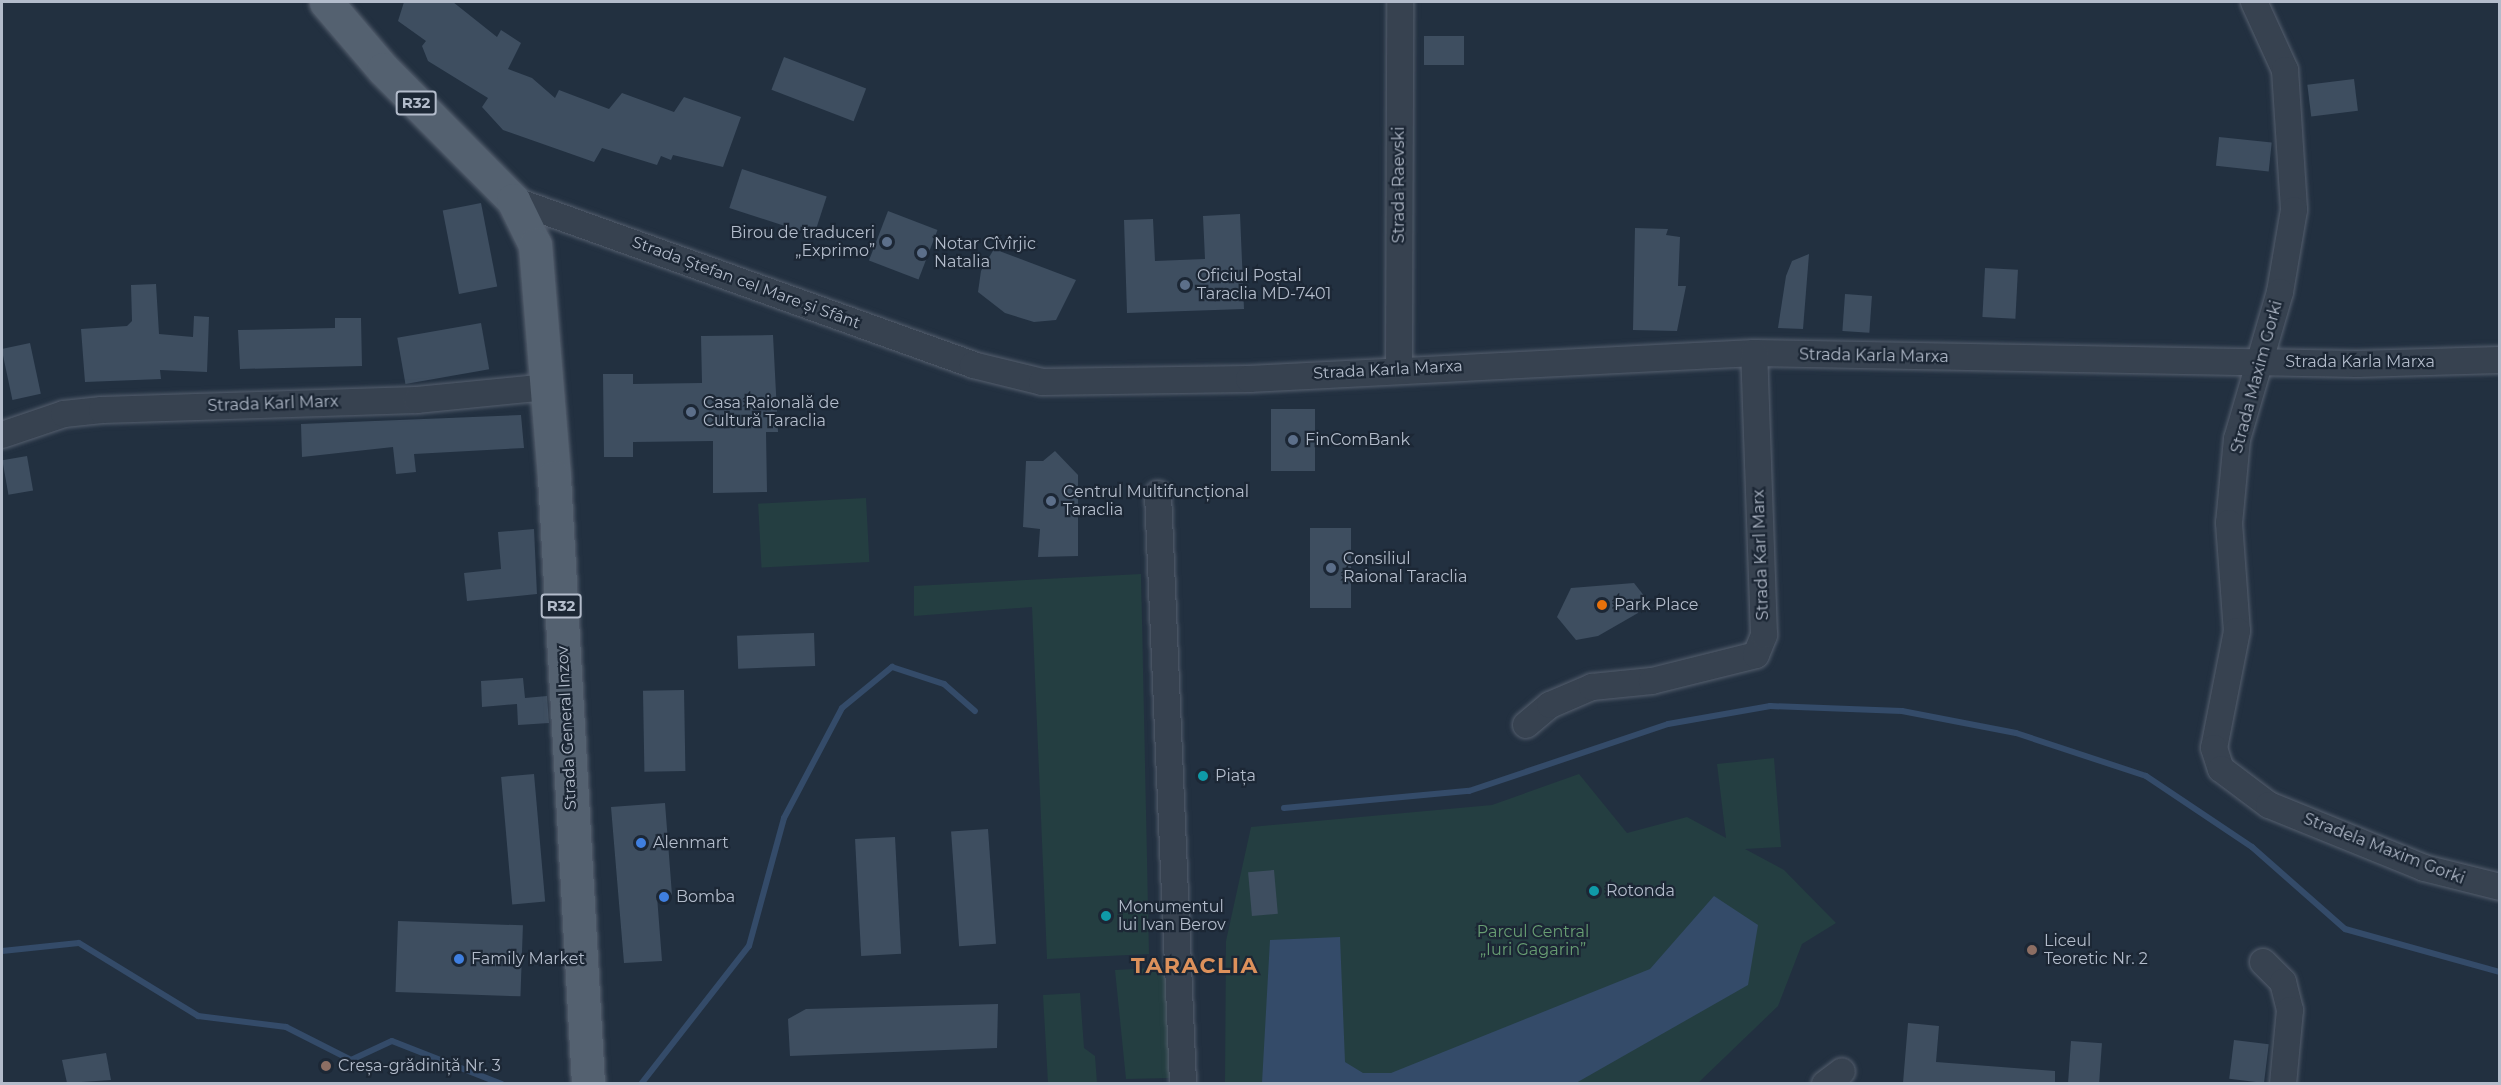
<!DOCTYPE html>
<html>
<head>
<meta charset="utf-8">
<style>
  body { margin:0 }
  #map { position:relative; width:2501px; height:1085px; overflow:hidden; background:#223040; font-family:Montserrat,sans-serif }
  div>[style] { position:absolute }
  [style*='--x'] { left:calc(var(--x)*1px); top:calc(var(--y)*1px); width:calc(var(--w)*1px); rotate:calc(var(--a)*1deg) }
  .green>* { inset:0; background:#243e41; transform-origin:0 0 }
  .water>* { inset:0; background:#344b69 }
  .stream>* { height:6px; margin:-3px; padding:0 3px; transform-origin:3px; border-radius:3px; background:#344b69 }
  .building>* { inset:0; background:#3e4e60; transform-origin:0 0 }
  .roads { filter:drop-shadow(0 0 2px #555f6e) drop-shadow(0 0 2px #555f6e) }
  .minor>* { height:26px; margin:-13px; padding:0 13px; transform-origin:13px; border-radius:13px; background:#374250 }
  .major>* { height:33px; margin:-16.5px; padding:0 16.5px; transform-origin:16.5px; border-radius:16.5px; background:#546170 }
  .dots>* { width:16px; height:16px; translate:-50% -50%; box-sizing:border-box; border:3px solid #1c2735; border-radius:50% }
  span { translate:-50% -50%; white-space:nowrap; text-align:center; line-height:1.15; -webkit-text-stroke:4.5px #1c2735; paint-order:stroke }
  .shield-label span { padding:2px 4px; background:#1c2735; border:2px solid; border-radius:4px; -webkit-text-stroke-width:0 }
  .shield-label { font-size:15px; color:#b3bccb; font-weight:700 }
  .street-label { font-size:16px; color:#b3bccb }
  .poi-label { font-size:16px; color:#b3bccb }
  .right { translate:-100% -50%; text-align:right }
  .left { translate:0 -50%; text-align:left }
  .park-label { font-size:16px; color:#689e73 }
  .district-label { font-size:22px; color:#dd915b; font-weight:700; letter-spacing:1.5px }
  .frame { position:absolute; inset:0; border:3px solid #b3bccb; pointer-events:none }
</style>
</head>
<body>
<div id="map">
  <div class="green">
    <div style="left:866px;top:498px;width:64px;height:108px;rotate:87deg"></div>
    <div style="clip-path:polygon(1141px 574px,1149px 954px,1047px 959px,1032px 607px,914px 616px,914px 586px)"></div>
    <div style="clip-path:polygon(1774px 758px,1781px 847px,1745px 849px,1784px 870px,1836px 923px,1802px 944px,1778px 1006px,1698px 1083px,1225px 1084px,1226px 941px,1251px 827px,1492px 805px,1579px 774px,1627px 833px,1687px 817px,1726px 838px,1717px 764px)"></div>
    <div style="clip-path:polygon(1171px 967px,1170px 1078px,1126px 1079px,1115px 970px)"></div>
    <div style="clip-path:polygon(1080px 993px,1084px 1048px,1095px 1056px,1097px 1083px,1048px 1083px,1043px 995px)"></div>
  </div>
  <div class="water">
    <div style="clip-path:polygon(1714px 896px,1758px 925px,1748px 985px,1576px 1083px,1262px 1083px,1270px 940px,1340px 937px,1345px 1062px,1363px 1073px,1391px 1073px,1650px 969px)"></div>
  </div>
  <div class="stream">
    <div style="--x:1284;--y:808;--w:186;--a:-5.3"></div>
    <div style="--x:1469;--y:791;--w:210;--a:-18.6"></div>
    <div style="--x:1668;--y:724;--w:104;--a:-10"></div>
    <div style="--x:1770;--y:706;--w:132;--a:2.2"></div>
    <div style="--x:1902;--y:711;--w:116;--a:10.9"></div>
    <div style="--x:2016;--y:733;--w:137;--a:18.3"></div>
    <div style="--x:2146;--y:776;--w:128;--a:33.8"></div>
    <div style="--x:2252;--y:847;--w:124;--a:41.4"></div>
    <div style="--x:2345;--y:929;--w:161;--a:15.5"></div>
    <div style="--x:2;--y:951;--w:77;--a:-5.9"></div>
    <div style="--x:79;--y:943;--w:140;--a:31.5"></div>
    <div style="--x:198;--y:1016;--w:89;--a:7.1"></div>
    <div style="--x:286;--y:1027;--w:73;--a:26.9"></div>
    <div style="--x:351;--y:1060;--w:45;--a:-24.9"></div>
    <div style="--x:392;--y:1041;--w:118;--a:21.4"></div>
    <div style="--x:641;--y:1084;--w:175;--a:-52"></div>
    <div style="--x:749;--y:946;--w:133;--a:-74.7"></div>
    <div style="--x:784;--y:818;--w:124;--a:-62.2"></div>
    <div style="--x:842;--y:708;--w:65;--a:-39.4"></div>
    <div style="--x:892;--y:667;--w:55;--a:18.1"></div>
    <div style="--x:944;--y:684;--w:41;--a:41.1"></div>
  </div>
  <div class="building">
    <div style="clip-path:polygon(404px 2px,453px 2px,497px 37px,501px 30px,521px 43px,508px 69px,532px 78px,555px 98px,559px 90px,609px 109px,622px 93px,674px 112px,684px 97px,741px 117px,723px 167px,673px 155px,671px 160px,661px 156px,657px 165px,602px 148px,594px 162px,503px 130px,482px 107px,488px 98px,428px 61px,422px 46px,426px 41px,398px 21px)"></div>
    <div style="left:1424px;top:36px;width:40px;height:29px"></div>
    <div style="left:784px;top:57px;width:88px;height:35px;rotate:21deg"></div>
    <div style="left:2354px;top:79px;width:32px;height:47px;rotate:83deg"></div>
    <div style="left:2219px;top:137px;width:53px;height:29px;rotate:6deg"></div>
    <div style="left:742px;top:169px;width:89px;height:41px;rotate:18deg"></div>
    <div style="left:481px;top:203px;width:85px;height:39px;rotate:79deg"></div>
    <div style="left:888px;top:211px;width:53px;height:53px;rotate:21deg"></div>
    <div style="clip-path:polygon(1240px 214px,1244px 309px,1127px 313px,1124px 220px,1153px 219px,1155px 261px,1205px 259px,1203px 216px)"></div>
    <div style="clip-path:polygon(1635px 228px,1668px 229px,1666px 235px,1680px 237px,1678px 286px,1686px 286px,1677px 331px,1633px 330px)"></div>
    <div style="clip-path:polygon(994px 249px,1076px 280px,1056px 320px,1034px 322px,1005px 313px,978px 292px,981px 271px)"></div>
    <div style="clip-path:polygon(1809px 254px,1803px 329px,1778px 328px,1786px 276px,1792px 261px)"></div>
    <div style="left:1985px;top:268px;width:33px;height:49px;rotate:3deg"></div>
    <div style="clip-path:polygon(156px 284px,159px 334px,193px 337px,194px 316px,209px 317px,207px 372px,160px 370px,161px 379px,85px 382px,81px 329px,127px 326px,132px 321px,131px 285px)"></div>
    <div style="left:1845px;top:294px;width:27px;height:37px;rotate:4deg"></div>
    <div style="clip-path:polygon(335px 318px,361px 318px,362px 366px,240px 369px,238px 330px,335px 328px)"></div>
    <div style="left:481px;top:323px;width:47px;height:85px;rotate:80deg"></div>
    <div style="clip-path:polygon(773px 335px,778px 432px,766px 432px,767px 492px,713px 493px,713px 441px,633px 442px,633px 457px,604px 457px,603px 374px,633px 374px,633px 384px,702px 383px,701px 336px)"></div>
    <div style="left:30px;top:343px;width:52px;height:29px;rotate:78deg"></div>
    <div style="left:1271px;top:409px;width:44px;height:62px"></div>
    <div style="clip-path:polygon(521px 415px,524px 448px,414px 454px,416px 472px,396px 474px,393px 447px,302px 457px,301px 424px)"></div>
    <div style="clip-path:polygon(1055px 451px,1078px 475px,1078px 556px,1038px 557px,1040px 529px,1023px 527px,1026px 461px,1043px 461px)"></div>
    <div style="left:27px;top:456px;width:35px;height:25px;rotate:80deg"></div>
    <div style="left:1310px;top:528px;width:41px;height:80px"></div>
    <div style="clip-path:polygon(534px 529px,537px 594px,467px 601px,464px 573px,501px 569px,498px 532px)"></div>
    <div style="clip-path:polygon(1634px 583px,1645px 597px,1638px 613px,1598px 636px,1576px 640px,1557px 617px,1571px 588px)"></div>
    <div style="left:814px;top:633px;width:33px;height:77px;rotate:88deg"></div>
    <div style="clip-path:polygon(523px 678px,525px 698px,547px 696px,549px 723px,518px 725px,517px 704px,482px 707px,481px 681px)"></div>
    <div style="left:684px;top:690px;width:81px;height:41px;rotate:89deg"></div>
    <div style="left:534px;top:774px;width:128px;height:33px;rotate:85deg"></div>
    <div style="clip-path:polygon(665px 803px,672px 895px,657px 896px,662px 961px,624px 963px,611px 807px)"></div>
    <div style="left:988px;top:829px;width:115px;height:37px;rotate:86deg"></div>
    <div style="left:895px;top:837px;width:117px;height:40px;rotate:87deg"></div>
    <div style="left:1274px;top:870px;width:44px;height:26px;rotate:85deg"></div>
    <div style="left:398px;top:921px;width:125px;height:71px;rotate:2deg"></div>
    <div style="clip-path:polygon(998px 1004px,997px 1048px,790px 1056px,788px 1019px,806px 1009px)"></div>
    <div style="clip-path:polygon(1908px 1023px,1939px 1026px,1936px 1062px,2055px 1071px,2055px 1083px,1903px 1083px)"></div>
    <div style="left:2234px;top:1040px;width:35px;height:39px;rotate:7deg"></div>
    <div style="left:2071px;top:1041px;width:31px;height:42px;rotate:4deg"></div>
    <div style="clip-path:polygon(106px 1053px,111px 1080px,67px 1083px,62px 1060px)"></div>
  </div>
  <div class="roads">
    <div class="minor">
      <div style="--x:2254;--y:2;--w:75;--a:65.5"></div>
      <div style="--x:2285;--y:70;--w:140;--a:86.3"></div>
      <div style="--x:2294;--y:210;--w:83;--a:99.7"></div>
      <div style="--x:2280;--y:292;--w:153;--a:106.3"></div>
      <div style="--x:2237;--y:439;--w:84;--a:95.4"></div>
      <div style="--x:2229;--y:523;--w:108;--a:85.8"></div>
      <div style="--x:2237;--y:631;--w:119;--a:101.1"></div>
      <div style="--x:2214;--y:748;--w:22;--a:72"></div>
      <div style="--x:2221;--y:769;--w:60;--a:36.9"></div>
      <div style="--x:2269;--y:805;--w:167;--a:22.1"></div>
      <div style="--x:2424;--y:868;--w:78;--a:14"></div>
      <div style="--x:513;--y:200;--w:489;--a:19.7"></div>
      <div style="--x:973;--y:365;--w:71;--a:13.8"></div>
      <div style="--x:1042;--y:382;--w:207;--a:-0.8"></div>
      <div style="--x:1249;--y:379;--w:506;--a:-2.95"></div>
      <div style="--x:1754;--y:353;--w:603;--a:1.05"></div>
      <div style="--x:2357;--y:364;--w:143;--a:-1.6"></div>
      <div style="--x:1399;--y:369;--w:367;--a:-89.8"></div>
      <div style="--x:2;--y:435;--w:65;--a:-18.7"></div>
      <div style="--x:64;--y:414;--w:38;--a:-6"></div>
      <div style="--x:102;--y:410;--w:315;--a:-1.8"></div>
      <div style="--x:417;--y:400;--w:132;--a:-5.7"></div>
      <div style="--x:1158;--y:494;--w:591;--a:87.57"></div>
      <div style="--x:1526;--y:725;--w:31;--a:-40"></div>
      <div style="--x:1550;--y:705;--w:46;--a:-23.2"></div>
      <div style="--x:1592;--y:687;--w:60;--a:-5.7"></div>
      <div style="--x:1652;--y:681;--w:107;--a:-14"></div>
      <div style="--x:1756;--y:655;--w:22;--a:-68"></div>
      <div style="--x:1764;--y:635;--w:282;--a:-92"></div>
      <div style="--x:2263;--y:962;--w:28;--a:45"></div>
      <div style="--x:2283;--y:982;--w:29;--a:76"></div>
      <div style="--x:2290;--y:1010;--w:74;--a:95.4"></div>
      <div style="--x:1825;--y:1084;--w:21;--a:-37"></div>
    </div>
    <div class="major">
      <div style="--x:326;--y:2;--w:88;--a:49.6"></div>
      <div style="--x:383;--y:69;--w:185;--a:45.2"></div>
      <div style="--x:513;--y:200;--w:50;--a:63.9"></div>
      <div style="--x:535;--y:245;--w:233;--a:85.3"></div>
      <div style="--x:554;--y:477;--w:608;--a:86.79"></div>
    </div>
  </div>
  <div class="dots">
    <div style="left:887px;top:242px;background:#5c6f8a"></div>
    <div style="left:922px;top:253px;background:#5c6f8a"></div>
    <div style="left:1185px;top:285px;background:#5c6f8a"></div>
    <div style="left:691px;top:412px;background:#5c6f8a"></div>
    <div style="left:1293px;top:440px;background:#5c6f8a"></div>
    <div style="left:1051px;top:501px;background:#5c6f8a"></div>
    <div style="left:1331px;top:568px;background:#5c6f8a"></div>
    <div style="left:1602px;top:605px;background:#e8710a"></div>
    <div style="left:1203px;top:776px;background:#0f9aa8"></div>
    <div style="left:641px;top:843px;background:#3f7fe0"></div>
    <div style="left:1594px;top:891px;background:#0f9aa8"></div>
    <div style="left:664px;top:897px;background:#3f7fe0"></div>
    <div style="left:1106px;top:916px;background:#0f9aa8"></div>
    <div style="left:2032px;top:950px;background:#8d6e63"></div>
    <div style="left:459px;top:959px;background:#3f7fe0"></div>
    <div style="left:326px;top:1066px;background:#8d6e63"></div>
  </div>
  <div class="shield-label">
    <span style="left:416px;top:103px">R32</span>
    <span style="left:561px;top:606px">R32</span>
  </div>
  <div class="street-label">
    <span style="left:1399px;top:185px;rotate:-90deg">Strada Raevski</span>
    <span style="left:746px;top:283px;rotate:20deg">Strada Ștefan cel Mare și Sfânt</span>
    <span style="left:1874px;top:356px;rotate:1deg">Strada Karla Marxa</span>
    <span style="left:2360px;top:362px">Strada Karla Marxa</span>
    <span style="left:1388px;top:370px;rotate:-3deg">Strada Karla Marxa</span>
    <span style="left:2257px;top:377px;rotate:-75deg">Strada Maxim Gorki</span>
    <span style="left:273px;top:404px;rotate:-2deg">Strada Karl Marx</span>
    <span style="left:1761px;top:555px;rotate:-92deg">Strada Karl Marx</span>
    <span style="left:567px;top:728px;rotate:-93deg">Strada General Inzov</span>
    <span style="left:2384px;top:849px;rotate:21deg">Stradela Maxim Gorki</span>
  </div>
  <div class="poi-label">
    <span class="right" style="left:875px;top:242px">Birou de traduceri<br>„Exprimo”</span>
    <span class="left" style="left:934px;top:253px">Notar Cîvîrjic<br>Natalia</span>
    <span class="left" style="left:1197px;top:285px">Oficiul Poștal<br>Taraclia MD-7401</span>
    <span class="left" style="left:703px;top:412px">Casa Raională de<br>Cultură Taraclia</span>
    <span class="left" style="left:1305px;top:440px">FinComBank</span>
    <span class="left" style="left:1063px;top:501px">Centrul Multifuncțional<br>Taraclia</span>
    <span class="left" style="left:1343px;top:568px">Consiliul<br>Raional Taraclia</span>
    <span class="left" style="left:1614px;top:605px">Park Place</span>
    <span class="left" style="left:1215px;top:776px">Piața</span>
    <span class="left" style="left:653px;top:843px">Alenmart</span>
    <span class="left" style="left:1606px;top:891px">Rotonda</span>
    <span class="left" style="left:676px;top:897px">Bomba</span>
    <span class="left" style="left:1118px;top:916px">Monumentul<br>lui Ivan Berov</span>
    <span class="left" style="left:2044px;top:950px">Liceul<br>Teoretic Nr. 2</span>
    <span class="left" style="left:471px;top:959px">Family Market</span>
    <span class="left" style="left:338px;top:1066px">Creșa-grădiniță Nr. 3</span>
  </div>
  <div class="park-label">
    <span style="left:1533px;top:941px">Parcul Central<br>„Iuri Gagarin”</span>
  </div>
  <div class="district-label">
    <span style="left:1195px;top:966px">TARACLIA</span>
  </div>
  <div class="frame"></div>
</div>
</body>
</html>
